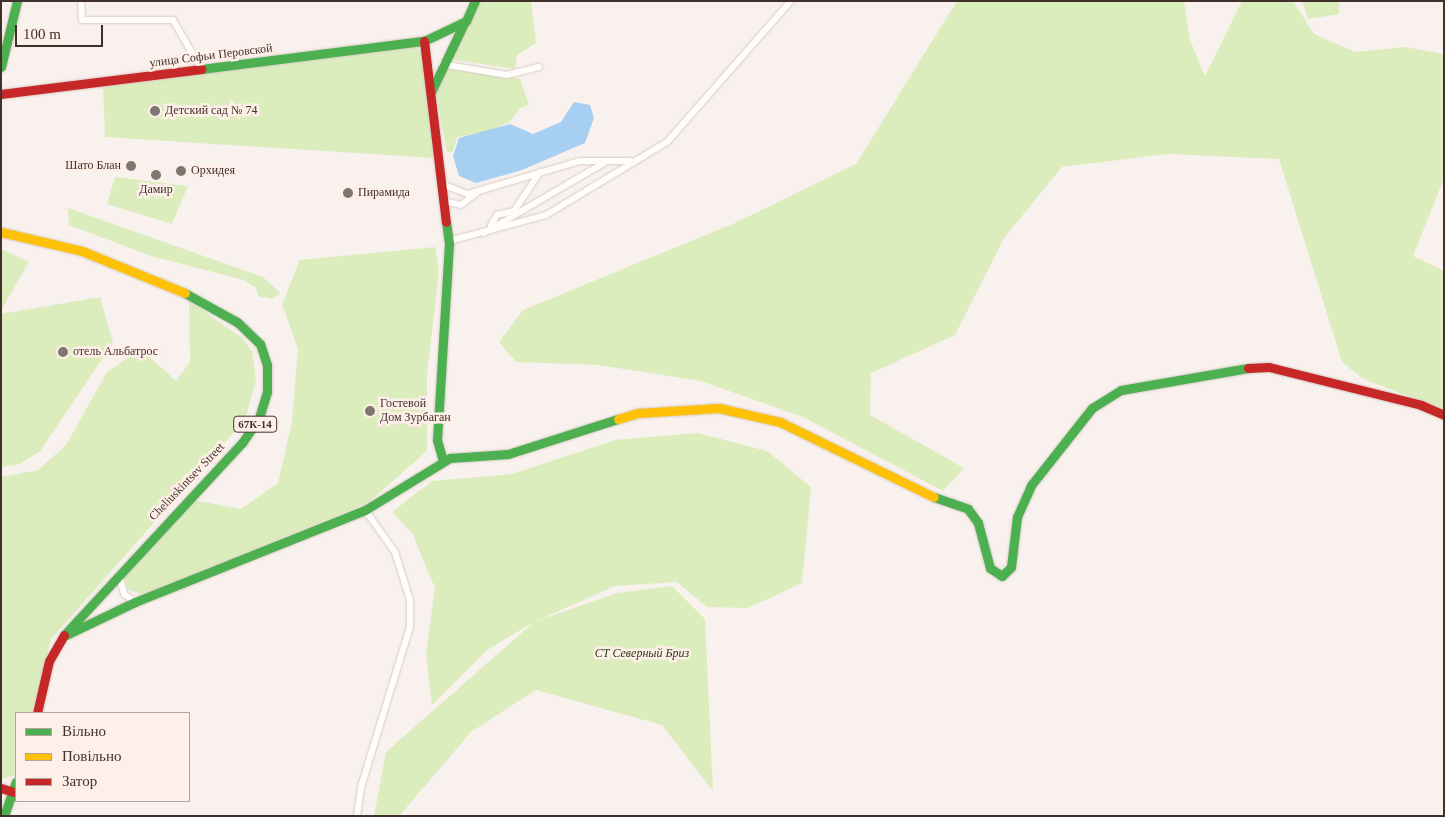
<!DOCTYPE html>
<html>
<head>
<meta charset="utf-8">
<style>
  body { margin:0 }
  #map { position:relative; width:1445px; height:817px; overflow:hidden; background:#f9f1ed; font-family:"Times New Roman",serif }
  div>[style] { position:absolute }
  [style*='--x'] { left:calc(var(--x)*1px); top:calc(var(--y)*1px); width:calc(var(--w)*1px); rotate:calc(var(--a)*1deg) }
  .green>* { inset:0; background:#dcedbd }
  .water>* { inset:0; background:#a7cff2 }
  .roads { filter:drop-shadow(0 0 1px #d7ccc6) drop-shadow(0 0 1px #d7ccc6) }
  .street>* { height:6px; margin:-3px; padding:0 3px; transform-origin:3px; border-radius:3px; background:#fefdfc }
  .fast>* { height:9px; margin:-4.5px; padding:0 4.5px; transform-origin:4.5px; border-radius:4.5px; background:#4caf50 }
  .slow>* { height:9px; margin:-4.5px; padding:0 4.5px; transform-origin:4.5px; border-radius:4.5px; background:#ffc107 }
  .jam>* { height:9px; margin:-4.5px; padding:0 4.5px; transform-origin:4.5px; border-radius:4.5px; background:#c62828 }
  .dots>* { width:14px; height:14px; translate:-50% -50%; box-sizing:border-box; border:2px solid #feefe8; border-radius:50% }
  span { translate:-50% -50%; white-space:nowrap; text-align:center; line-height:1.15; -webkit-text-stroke:5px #feefe8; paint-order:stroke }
  .shield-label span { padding:1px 4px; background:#feefe8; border:1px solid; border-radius:4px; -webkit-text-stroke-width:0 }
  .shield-label { font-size:11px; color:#40322b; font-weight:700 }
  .street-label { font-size:12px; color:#40322b }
  .poi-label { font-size:12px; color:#40322b }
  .left { translate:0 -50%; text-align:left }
  .right { translate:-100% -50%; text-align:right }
  .park-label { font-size:12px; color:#2c3b17; font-style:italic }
  .frame { position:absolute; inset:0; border:2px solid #40322b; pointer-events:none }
  .legend { position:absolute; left:15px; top:712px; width:175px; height:90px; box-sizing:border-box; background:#feefe8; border:1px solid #b2a39c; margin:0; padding:6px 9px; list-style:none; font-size:15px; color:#40322b }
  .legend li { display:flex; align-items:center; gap:10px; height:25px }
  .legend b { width:25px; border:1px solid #b2a39c }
  .scale { position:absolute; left:15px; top:25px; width:88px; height:22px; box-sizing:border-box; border:2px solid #40322b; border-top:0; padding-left:6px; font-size:15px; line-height:18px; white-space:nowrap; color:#40322b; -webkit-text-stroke:4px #feefe8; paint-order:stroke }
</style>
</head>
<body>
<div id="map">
  <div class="green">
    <div style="clip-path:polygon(479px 1px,531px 1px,536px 43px,517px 55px,515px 69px,455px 60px,452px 55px)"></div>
    <div style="clip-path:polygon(957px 1px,1184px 1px,1190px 40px,1205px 76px,1242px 1px,1293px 1px,1314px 34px,1355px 52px,1405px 47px,1444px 54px,1444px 178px,1413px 256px,1444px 271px,1444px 409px,1363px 379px,1342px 362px,1279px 159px,1167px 154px,1062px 167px,1004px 238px,955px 335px,871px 373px,870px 415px,964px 468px,943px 491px,803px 417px,701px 381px,598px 365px,516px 362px,499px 342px,523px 310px,735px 223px,856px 164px)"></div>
    <div style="clip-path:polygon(1302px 1px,1339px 1px,1339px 14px,1308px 19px)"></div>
    <div style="clip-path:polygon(412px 46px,421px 51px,433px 158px,105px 137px,103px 87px)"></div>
    <div style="clip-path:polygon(449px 66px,520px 79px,529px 105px,520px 108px,510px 122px,489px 131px,457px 137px,453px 151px,447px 153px,436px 93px)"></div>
    <div style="clip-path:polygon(115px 177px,188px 186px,172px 224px,107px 204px)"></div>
    <div style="clip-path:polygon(68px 208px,263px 277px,280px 293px,273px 299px,258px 296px,256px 288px,244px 280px,151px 256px,69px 225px)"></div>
    <div style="clip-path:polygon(435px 247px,439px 272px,427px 374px,427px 451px,368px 503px,157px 589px,140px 594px,127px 589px,124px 577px,193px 500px,241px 509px,278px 483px,292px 421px,298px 349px,282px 304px,300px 260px)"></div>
    <div style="clip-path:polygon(1px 249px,29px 262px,1px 310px)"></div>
    <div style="clip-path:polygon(100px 297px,113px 343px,40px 451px,20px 464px,1px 467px,1px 314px)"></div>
    <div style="clip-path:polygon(189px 301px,241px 337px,252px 351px,256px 380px,245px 420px,51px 639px,32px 713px,16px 713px,16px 775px,1px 779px,1px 477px,38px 470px,66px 445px,107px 372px,141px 349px,176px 381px,190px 362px)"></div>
    <div style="clip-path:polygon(698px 433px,767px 451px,811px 487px,802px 583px,748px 608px,707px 607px,677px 582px,615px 586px,534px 622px,617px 593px,672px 586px,705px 619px,713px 791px,662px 725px,536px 690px,471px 732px,399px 816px,374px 816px,386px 752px,534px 622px,487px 650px,432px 705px,426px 654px,435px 588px,412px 533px,392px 512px,432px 481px,512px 474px,615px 440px)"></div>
  </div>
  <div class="water">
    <div style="clip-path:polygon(574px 102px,590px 105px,594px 118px,585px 143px,522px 170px,476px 183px,459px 176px,453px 156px,459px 138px,510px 124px,533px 134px,561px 122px)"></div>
  </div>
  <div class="roads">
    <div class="street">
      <div style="--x:81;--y:1;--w:19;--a:87"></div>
      <div style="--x:82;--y:20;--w:91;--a:0"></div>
      <div style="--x:173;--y:20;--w:58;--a:59.9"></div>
      <div style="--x:442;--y:64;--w:66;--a:9.6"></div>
      <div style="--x:507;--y:75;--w:33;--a:-14"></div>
      <div style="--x:444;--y:185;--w:26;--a:21"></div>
      <div style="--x:468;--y:194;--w:117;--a:-16.4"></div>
      <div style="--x:580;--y:161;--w:50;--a:0"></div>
      <div style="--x:447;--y:202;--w:14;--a:12"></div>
      <div style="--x:461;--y:205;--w:23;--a:-38"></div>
      <div style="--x:491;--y:225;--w:12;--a:-59"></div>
      <div style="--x:497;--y:215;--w:17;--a:-13"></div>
      <div style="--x:514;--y:211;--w:47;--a:-56.3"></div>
      <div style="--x:484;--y:233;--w:139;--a:-30.3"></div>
      <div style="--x:449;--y:241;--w:100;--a:-15"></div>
      <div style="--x:546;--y:215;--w:141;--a:-31.1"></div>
      <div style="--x:667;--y:142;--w:188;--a:-48.7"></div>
      <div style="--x:119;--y:575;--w:20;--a:75"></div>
      <div style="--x:124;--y:594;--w:14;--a:36"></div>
      <div style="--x:357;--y:816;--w:29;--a:-82"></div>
      <div style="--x:361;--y:787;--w:167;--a:-73"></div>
      <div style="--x:410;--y:627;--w:27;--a:-90"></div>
      <div style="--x:410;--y:600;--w:50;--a:-107.4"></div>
      <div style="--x:395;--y:552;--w:52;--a:-125.5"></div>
    </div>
    <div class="fast">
      <div style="--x:1;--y:67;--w:68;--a:-76.4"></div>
      <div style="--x:201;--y:69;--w:225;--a:-7.2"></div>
      <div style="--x:424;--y:41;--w:47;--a:-25.5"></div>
      <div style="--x:466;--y:21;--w:22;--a:-66"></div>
      <div style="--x:432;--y:90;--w:76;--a:-64.4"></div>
      <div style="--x:443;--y:461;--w:22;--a:-106"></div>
      <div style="--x:437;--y:440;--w:197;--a:-86.5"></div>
      <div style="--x:449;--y:243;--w:21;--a:-98"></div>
      <div style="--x:934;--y:497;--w:36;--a:19"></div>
      <div style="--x:968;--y:509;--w:17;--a:54"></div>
      <div style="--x:978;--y:523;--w:47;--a:75.1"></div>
      <div style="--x:990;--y:568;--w:14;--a:34"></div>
      <div style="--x:1002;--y:576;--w:13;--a:-45"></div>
      <div style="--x:1011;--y:567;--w:50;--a:-83.2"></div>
      <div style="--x:1017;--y:517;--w:36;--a:-66"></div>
      <div style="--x:1032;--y:484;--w:97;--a:-51.7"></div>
      <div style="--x:1092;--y:408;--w:34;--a:-32"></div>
      <div style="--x:1121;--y:390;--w:129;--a:-9.8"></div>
      <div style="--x:64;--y:635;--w:262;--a:-47.2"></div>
      <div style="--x:242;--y:443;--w:30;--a:-56"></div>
      <div style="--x:259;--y:418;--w:27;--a:-73"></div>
      <div style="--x:267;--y:392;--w:27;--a:-90"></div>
      <div style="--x:267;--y:365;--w:22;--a:-108"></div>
      <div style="--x:260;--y:344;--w:32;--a:-136"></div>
      <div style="--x:237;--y:322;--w:60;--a:-150.9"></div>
      <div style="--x:66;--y:635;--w:76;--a:-25.6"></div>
      <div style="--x:135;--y:602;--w:248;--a:-21.8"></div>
      <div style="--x:365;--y:510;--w:100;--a:-31.5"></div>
      <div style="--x:450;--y:458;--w:58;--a:-3.9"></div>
      <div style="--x:508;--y:454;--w:115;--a:-17.7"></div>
      <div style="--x:4;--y:816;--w:36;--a:-71"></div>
    </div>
    <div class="slow">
      <div style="--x:1;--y:232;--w:83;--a:13.2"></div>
      <div style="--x:82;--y:251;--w:111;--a:22.2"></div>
      <div style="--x:618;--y:419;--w:21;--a:-17"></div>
      <div style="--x:638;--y:413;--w:81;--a:-3.5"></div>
      <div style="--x:719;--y:408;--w:63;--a:12.9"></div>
      <div style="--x:780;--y:422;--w:171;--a:26"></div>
    </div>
    <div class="jam">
      <div style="--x:424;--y:41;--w:182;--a:83.1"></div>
      <div style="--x:1;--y:94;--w:202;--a:-7.1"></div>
      <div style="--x:1248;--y:368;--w:21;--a:-3"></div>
      <div style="--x:1269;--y:367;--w:157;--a:14"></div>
      <div style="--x:1421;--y:405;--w:25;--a:23"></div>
      <div style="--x:37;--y:713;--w:53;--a:-77"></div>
      <div style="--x:49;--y:661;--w:30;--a:-60"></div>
      <div style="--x:1;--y:788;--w:13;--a:18"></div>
    </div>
  </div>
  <div class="dots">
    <div style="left:155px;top:111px;background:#81756f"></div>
    <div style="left:131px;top:166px;background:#81756f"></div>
    <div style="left:181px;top:171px;background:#81756f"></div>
    <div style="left:156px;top:175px;background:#81756f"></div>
    <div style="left:348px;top:193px;background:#81756f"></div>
    <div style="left:63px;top:352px;background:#81756f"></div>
    <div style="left:370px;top:411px;background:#81756f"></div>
  </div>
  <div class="shield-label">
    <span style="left:255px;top:424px">67К-14</span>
  </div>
  <div class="street-label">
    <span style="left:211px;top:56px;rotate:-7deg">улица Софьи Перовской</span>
    <span style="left:187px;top:482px;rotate:-46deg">Cheliuskintsev Street</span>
  </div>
  <div class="poi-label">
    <span class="left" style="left:165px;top:111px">Детский сад № 74</span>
    <span class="right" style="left:121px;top:166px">Шато Блан</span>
    <span class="left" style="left:191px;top:171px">Орхидея</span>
    <span style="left:156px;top:190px">Дамир</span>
    <span class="left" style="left:358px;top:193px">Пирамида</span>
    <span class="left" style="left:73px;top:352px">отель Альбатрос</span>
    <span class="left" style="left:380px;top:411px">Гостевой<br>Дом Зурбаган</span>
  </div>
  <div class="park-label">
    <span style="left:642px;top:654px">СТ Северный Бриз</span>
  </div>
  <div class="frame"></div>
  <ul class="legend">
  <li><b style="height:6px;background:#4caf50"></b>Вільно</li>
  <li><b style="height:6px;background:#ffc107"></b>Повільно</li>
  <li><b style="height:6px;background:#c62828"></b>Затор</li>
  </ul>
  <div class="scale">100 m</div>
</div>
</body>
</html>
